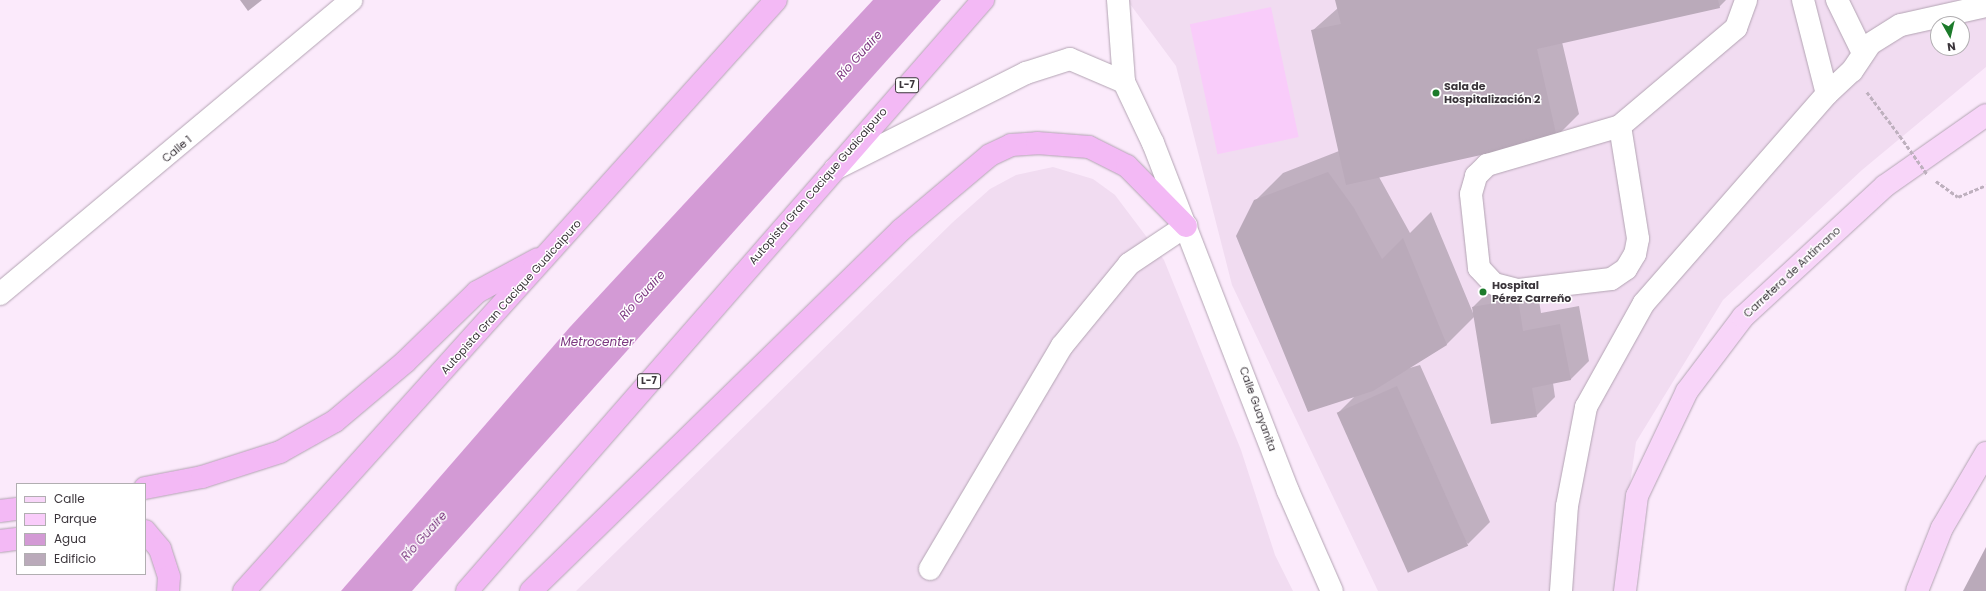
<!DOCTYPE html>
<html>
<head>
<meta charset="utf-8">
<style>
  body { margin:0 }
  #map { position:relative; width:1986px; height:591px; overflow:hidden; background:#fbeafb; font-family:Poppins,sans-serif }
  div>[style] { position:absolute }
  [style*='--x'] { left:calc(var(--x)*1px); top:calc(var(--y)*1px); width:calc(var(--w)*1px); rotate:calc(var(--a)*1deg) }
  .built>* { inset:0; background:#f1dcf1 }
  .green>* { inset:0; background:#f9ccfa; transform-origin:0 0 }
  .water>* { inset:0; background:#d39ad5 }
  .shadow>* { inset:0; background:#0003 }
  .building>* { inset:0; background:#baaaba; transform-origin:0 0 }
  .path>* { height:2.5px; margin-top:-1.25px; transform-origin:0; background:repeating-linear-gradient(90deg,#beb0be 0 4px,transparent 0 6px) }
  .roads { filter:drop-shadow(0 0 1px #b3a4b3) drop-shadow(0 0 1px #b3a4b3) }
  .minor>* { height:22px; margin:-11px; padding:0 11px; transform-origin:11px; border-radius:11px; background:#fff }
  .major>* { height:22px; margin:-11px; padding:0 11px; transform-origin:11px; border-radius:11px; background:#f8d5f9 }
  .highway>* { height:22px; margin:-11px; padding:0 11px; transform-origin:11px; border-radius:11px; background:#f3b9f5 }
  .path-bridge>* { height:2.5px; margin-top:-1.25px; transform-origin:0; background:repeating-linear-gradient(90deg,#beb0be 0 4px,transparent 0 6px) }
  .dots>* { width:11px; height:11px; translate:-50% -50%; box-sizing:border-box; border:2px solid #fff; border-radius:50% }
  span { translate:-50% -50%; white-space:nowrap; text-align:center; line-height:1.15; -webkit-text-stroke:3px #fff; paint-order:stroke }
  .shield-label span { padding:1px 3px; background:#fff; border:1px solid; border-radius:3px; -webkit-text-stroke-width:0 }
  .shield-label { font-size:10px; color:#3b353b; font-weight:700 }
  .poi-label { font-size:11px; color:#3b353b; font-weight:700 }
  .left { translate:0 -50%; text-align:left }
  .street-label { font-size:11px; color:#3b353b }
  .water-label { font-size:12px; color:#7c3780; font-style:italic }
  .legend { position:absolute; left:16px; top:483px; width:130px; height:92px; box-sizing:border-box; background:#fff; border:1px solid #b1aeb1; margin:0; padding:5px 7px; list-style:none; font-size:12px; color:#3b353b }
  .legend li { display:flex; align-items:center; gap:8px; height:20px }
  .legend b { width:20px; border:1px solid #b1aeb1 }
  .north { position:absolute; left:1930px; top:16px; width:40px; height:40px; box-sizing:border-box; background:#fff; border:1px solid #b1aeb1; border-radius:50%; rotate:172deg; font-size:11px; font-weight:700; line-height:16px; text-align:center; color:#3b353b }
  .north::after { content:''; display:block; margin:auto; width:14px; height:18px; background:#1c7b2b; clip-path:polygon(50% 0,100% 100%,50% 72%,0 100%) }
</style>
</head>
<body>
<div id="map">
  <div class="built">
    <div style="clip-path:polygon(evenodd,1127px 0,1986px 0,1986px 67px,1862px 170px,1723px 300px,1636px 442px,1615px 591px,1378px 591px,1232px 285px,1176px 66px,1127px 0,1938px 24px,1962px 24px,1962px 48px,1938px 48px,1938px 24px)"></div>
    <div style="clip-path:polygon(1053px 167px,1093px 179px,1115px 195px,1164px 260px,1241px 450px,1275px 555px,1293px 591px,576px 591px,953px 222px,990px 189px,1016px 175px)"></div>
  </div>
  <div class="green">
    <div style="left:1271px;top:7px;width:133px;height:83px;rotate:78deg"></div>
  </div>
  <div class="water">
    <div style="clip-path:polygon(873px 0,941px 0,412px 591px,341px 591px,570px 327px)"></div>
  </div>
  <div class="shadow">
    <div style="clip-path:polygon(1336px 0,1726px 0,1719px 7px,1562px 42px,1579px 114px,1556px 137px,1379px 177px,1410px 233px,1431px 212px,1473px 313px,1473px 307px,1491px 289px,1536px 282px,1541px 313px,1579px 306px,1589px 361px,1571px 379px,1553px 383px,1555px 397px,1536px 416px,1474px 317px,1447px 344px,1406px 369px,1420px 365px,1490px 522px,1468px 544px,1338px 413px,1356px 395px,1255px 201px,1283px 173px,1339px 151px,1312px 31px,1338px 8px)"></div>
  </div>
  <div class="building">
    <div style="clip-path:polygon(240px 0,262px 0,248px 11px)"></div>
    <div style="clip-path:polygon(1335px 0,1718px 0,1720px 8px,1537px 49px,1557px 138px,1346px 185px,1311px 30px,1341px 24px)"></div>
    <div style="clip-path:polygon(1328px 172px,1354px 208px,1382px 259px,1403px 238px,1447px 345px,1373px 391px,1308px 412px,1236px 236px,1254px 200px)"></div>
    <div style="clip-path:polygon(1518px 299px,1523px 331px,1560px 324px,1571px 380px,1532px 388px,1537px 417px,1491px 424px,1472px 307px)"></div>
    <div style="left:1397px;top:386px;width:175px;height:66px;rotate:66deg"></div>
    <div style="clip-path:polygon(1986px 547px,1986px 591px,1963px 591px)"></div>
  </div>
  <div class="path">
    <div style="--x:1867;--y:92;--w:55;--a:53.1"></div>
    <div style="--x:1936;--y:181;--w:27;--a:36"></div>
    <div style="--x:1958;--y:197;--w:30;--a:-23"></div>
  </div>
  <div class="roads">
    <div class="minor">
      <div style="--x:1118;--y:0;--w:82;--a:85.8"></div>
      <div style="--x:1124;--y:82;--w:68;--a:64.6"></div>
      <div style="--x:1153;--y:143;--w:373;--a:68.8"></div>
      <div style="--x:1288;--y:491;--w:109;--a:66.3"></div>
      <div style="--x:1803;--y:0;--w:97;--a:75.7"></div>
      <div style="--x:1837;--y:0;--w:59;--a:63.9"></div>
      <div style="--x:1620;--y:126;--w:114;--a:80.9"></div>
      <div style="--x:1638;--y:239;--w:15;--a:101"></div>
      <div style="--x:1635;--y:254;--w:17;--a:121"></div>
      <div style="--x:1626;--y:269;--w:18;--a:146"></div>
      <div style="--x:1611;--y:279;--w:95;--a:173.3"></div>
      <div style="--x:1517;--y:290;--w:24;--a:-165"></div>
      <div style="--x:1494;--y:284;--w:22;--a:-133"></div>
      <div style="--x:1479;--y:268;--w:74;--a:-96.2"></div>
      <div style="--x:1471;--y:194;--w:19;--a:-74"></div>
      <div style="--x:1476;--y:176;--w:16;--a:-45"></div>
      <div style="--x:1487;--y:165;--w:139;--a:-16.3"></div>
      <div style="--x:1620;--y:126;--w:152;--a:-40.2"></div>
      <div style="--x:1736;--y:28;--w:30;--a:-70"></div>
      <div style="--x:835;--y:169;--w:214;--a:-26.7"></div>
      <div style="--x:1026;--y:73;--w:46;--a:-17.7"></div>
      <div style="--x:1070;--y:59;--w:59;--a:23.1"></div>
      <div style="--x:0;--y:294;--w:458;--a:-39.9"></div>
      <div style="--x:930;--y:569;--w:259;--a:-59.4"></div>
      <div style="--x:1062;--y:346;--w:106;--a:-50.7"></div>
      <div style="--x:1129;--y:264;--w:69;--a:-33.7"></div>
      <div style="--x:1561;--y:591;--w:85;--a:-86"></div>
      <div style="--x:1567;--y:506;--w:101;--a:-79.1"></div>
      <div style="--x:1586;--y:407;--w:119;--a:-60.9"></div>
      <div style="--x:1644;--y:303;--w:278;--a:-48.8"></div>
      <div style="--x:1827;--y:94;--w:34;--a:-43"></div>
      <div style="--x:1852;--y:71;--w:32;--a:-56"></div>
      <div style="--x:1870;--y:44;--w:36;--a:-32"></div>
      <div style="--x:1901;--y:25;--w:87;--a:-12.6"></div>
    </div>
    <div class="major">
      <div style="--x:1625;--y:591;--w:96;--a:-82.8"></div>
      <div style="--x:1637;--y:496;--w:116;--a:-64.5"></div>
      <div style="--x:1687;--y:391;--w:93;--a:-52.9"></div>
      <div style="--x:1743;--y:317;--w:193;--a:-42.7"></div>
      <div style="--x:1885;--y:186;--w:123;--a:-35.1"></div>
      <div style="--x:1917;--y:591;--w:68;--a:-68.4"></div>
      <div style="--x:1942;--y:528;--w:87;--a:-59.6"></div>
    </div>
    <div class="highway">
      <div style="--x:145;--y:488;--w:58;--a:-10.9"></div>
      <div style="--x:202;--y:477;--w:82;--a:-17.8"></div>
      <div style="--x:280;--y:452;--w:63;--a:-29.4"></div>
      <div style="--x:335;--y:421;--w:92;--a:-40.1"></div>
      <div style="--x:405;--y:362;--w:100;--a:-44.2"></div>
      <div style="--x:477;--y:292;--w:69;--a:-28.4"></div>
      <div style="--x:0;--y:511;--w:17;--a:-7"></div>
      <div style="--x:145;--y:531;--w:23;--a:50"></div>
      <div style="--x:160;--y:549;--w:29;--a:72"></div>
      <div style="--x:169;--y:577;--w:14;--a:94"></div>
      <div style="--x:0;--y:541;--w:17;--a:-7"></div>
      <div style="--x:244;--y:591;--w:795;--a:-48.01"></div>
      <div style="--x:467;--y:591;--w:785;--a:-48.88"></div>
      <div style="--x:531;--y:591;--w:517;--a:-44.29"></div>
      <div style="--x:901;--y:230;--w:116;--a:-40.1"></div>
      <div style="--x:990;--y:155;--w:23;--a:-25"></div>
      <div style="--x:1011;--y:145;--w:26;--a:-4"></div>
      <div style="--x:1037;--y:143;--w:52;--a:4.4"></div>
      <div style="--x:1089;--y:147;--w:42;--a:26.6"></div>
      <div style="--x:1127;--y:166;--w:84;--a:45.5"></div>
    </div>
  </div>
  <div class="path-bridge">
    <div style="--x:1900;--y:136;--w:47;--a:54.6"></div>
  </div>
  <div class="dots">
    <div style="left:1436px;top:93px;background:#1c7b2b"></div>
    <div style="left:1483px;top:292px;background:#1c7b2b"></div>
  </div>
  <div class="shield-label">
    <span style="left:907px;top:85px">L-7</span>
    <span style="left:649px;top:381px">L-7</span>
  </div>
  <div class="poi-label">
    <span class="left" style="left:1444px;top:93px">Sala de<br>Hospitalización 2</span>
    <span class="left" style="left:1492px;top:292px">Hospital<br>Pérez Carreño</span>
  </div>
  <div class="street-label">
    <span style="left:177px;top:149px;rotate:-40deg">Calle 1</span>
    <span style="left:818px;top:186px;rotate:-49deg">Autopista Gran Cacique Guaicaipuro</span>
    <span style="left:1792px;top:272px;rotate:-43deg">Carretera de Antímano</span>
    <span style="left:511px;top:297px;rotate:-48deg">Autopista Gran Cacique Guaicaipuro</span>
    <span style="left:1258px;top:409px;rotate:70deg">Calle Guayanita</span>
  </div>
  <div class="water-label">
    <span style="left:859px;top:55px;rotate:-48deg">Río Guaire</span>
    <span style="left:642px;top:295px;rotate:-48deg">Río Guaire</span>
    <span style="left:597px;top:342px">Metrocenter</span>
    <span style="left:424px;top:536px;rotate:-48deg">Río Guaire</span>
  </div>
  <ul class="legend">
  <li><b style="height:5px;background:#f8d5f9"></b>Calle</li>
  <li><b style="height:11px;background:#f9ccfa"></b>Parque</li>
  <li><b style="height:11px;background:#d39ad5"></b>Agua</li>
  <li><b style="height:11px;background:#baaaba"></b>Edificio</li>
  </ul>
  <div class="north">N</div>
</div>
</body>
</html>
